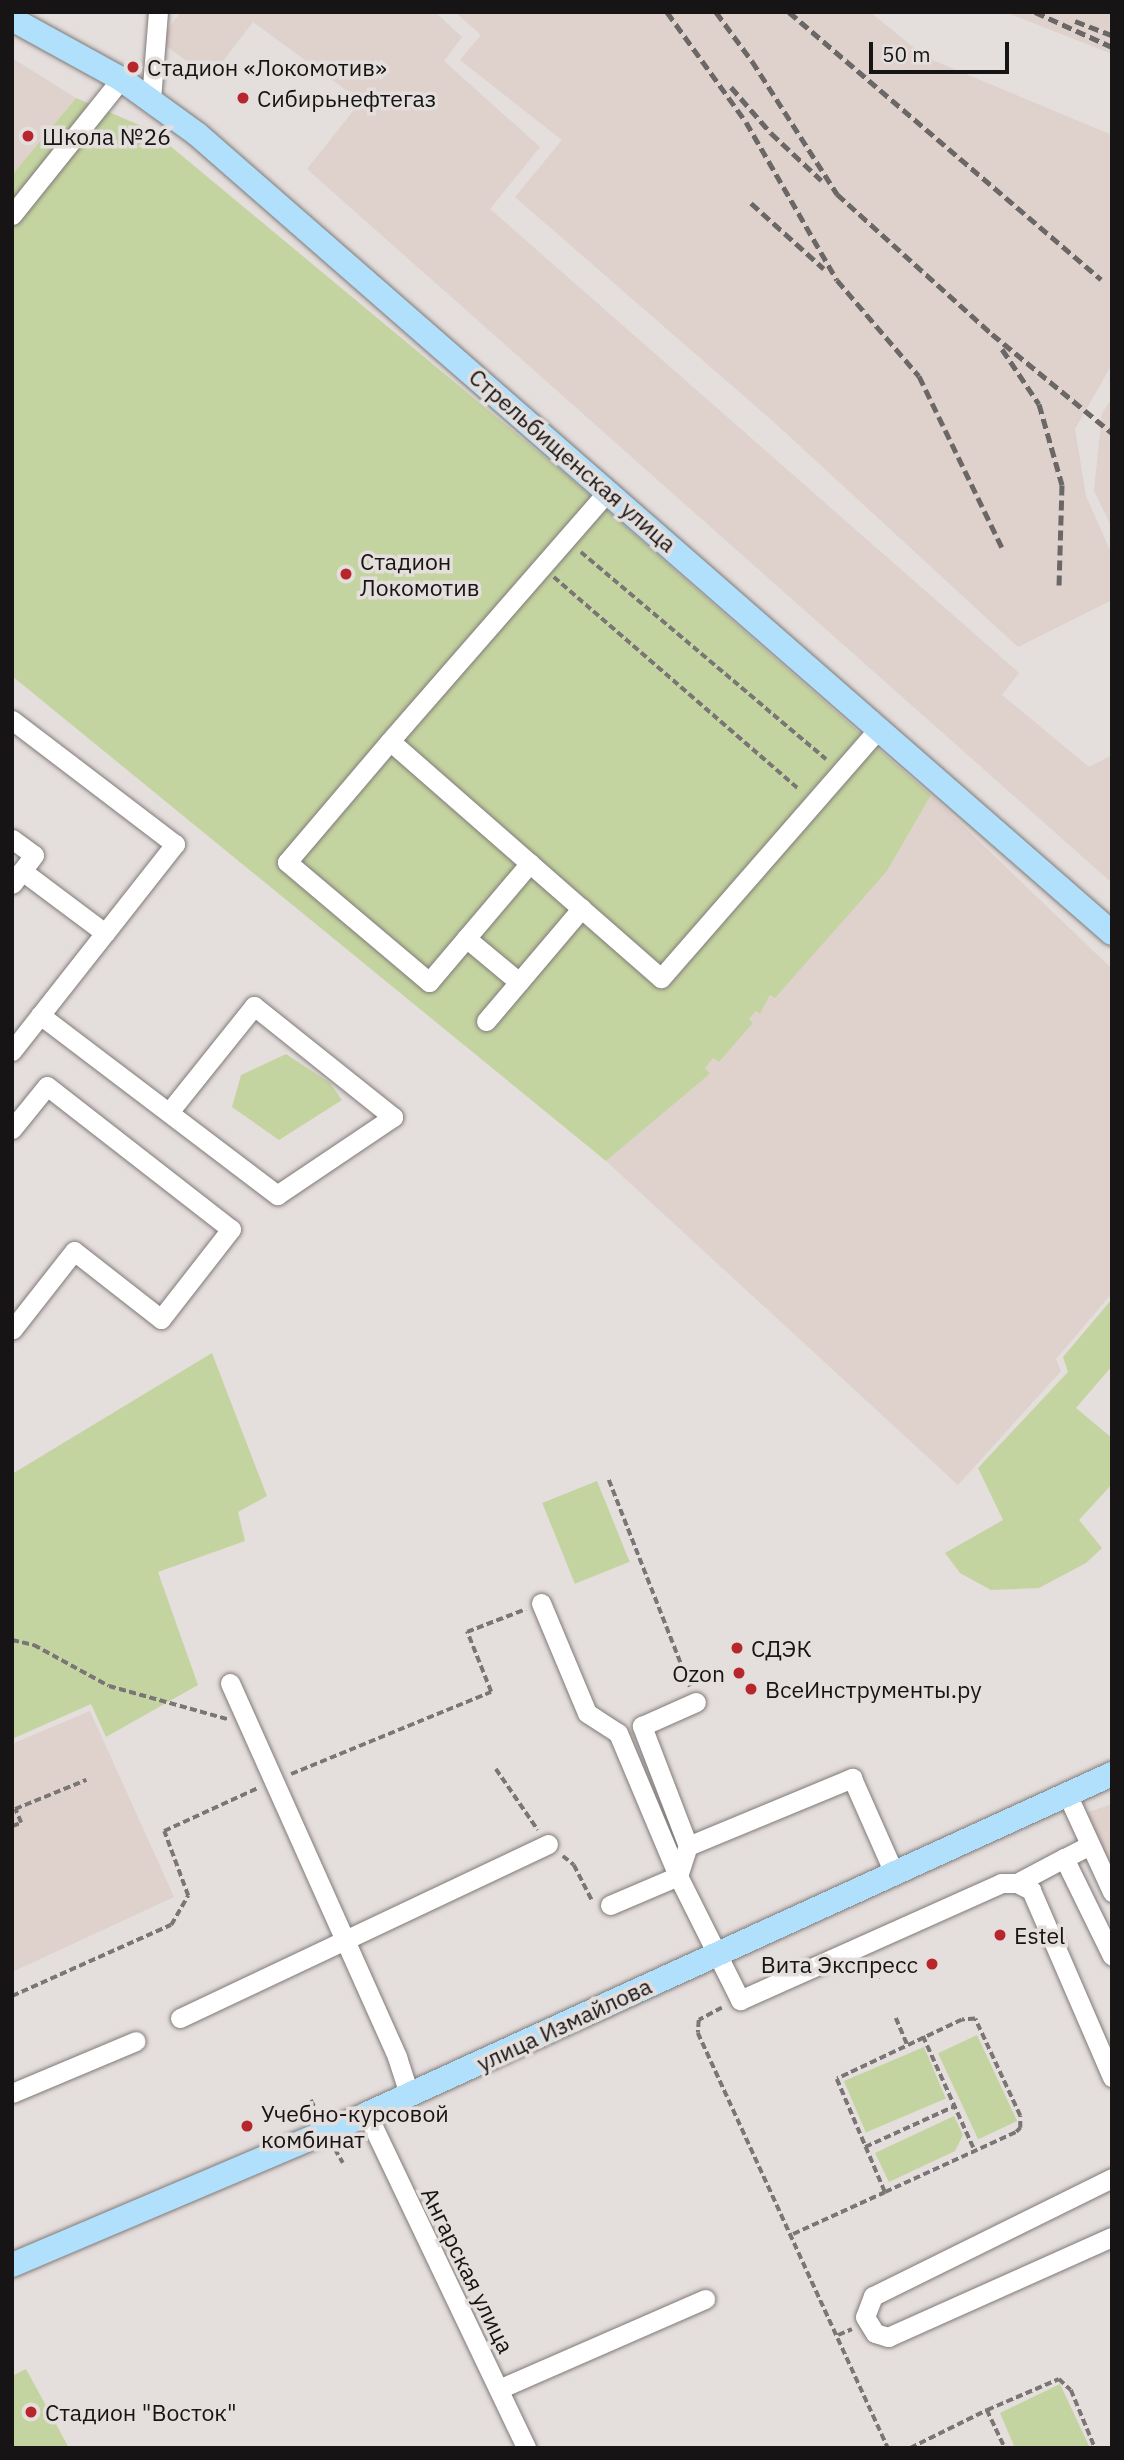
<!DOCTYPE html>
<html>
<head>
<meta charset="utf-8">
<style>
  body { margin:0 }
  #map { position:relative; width:1124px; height:2460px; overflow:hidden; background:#e4dedc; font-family:"IBM Plex Sans",sans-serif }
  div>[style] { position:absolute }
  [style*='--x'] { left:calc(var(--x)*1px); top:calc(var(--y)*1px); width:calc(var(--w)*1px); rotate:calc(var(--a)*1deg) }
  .built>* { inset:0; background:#dfd1cc }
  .green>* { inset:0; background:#c4d4a0; transform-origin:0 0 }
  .path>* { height:3.5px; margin-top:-1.75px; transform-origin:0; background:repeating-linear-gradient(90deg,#7a7675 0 7px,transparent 0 10.5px) }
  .roads { filter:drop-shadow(0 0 2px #807a78) drop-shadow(0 0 2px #807a78) }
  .minor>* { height:19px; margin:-9.5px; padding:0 9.5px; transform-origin:9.5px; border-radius:9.5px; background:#fff }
  .major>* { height:24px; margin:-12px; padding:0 12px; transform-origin:12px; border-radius:12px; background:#b0e0fb }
  .rail>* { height:5px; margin-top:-2.5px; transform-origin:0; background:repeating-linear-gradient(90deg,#6a6766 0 10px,transparent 0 15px) }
  .dots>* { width:19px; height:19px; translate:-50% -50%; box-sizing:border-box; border:4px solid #e4dedc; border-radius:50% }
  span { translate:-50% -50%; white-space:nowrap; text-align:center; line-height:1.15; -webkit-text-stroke:7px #e4dedc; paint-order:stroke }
  .poi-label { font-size:23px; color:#161414 }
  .left { translate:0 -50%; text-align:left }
  .right { translate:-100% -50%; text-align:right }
  .street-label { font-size:23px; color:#161414 }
  .frame { position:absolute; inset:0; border:14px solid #161414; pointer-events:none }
  .scale { position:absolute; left:869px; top:42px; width:140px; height:32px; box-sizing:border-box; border:4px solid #161414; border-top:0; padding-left:9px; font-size:21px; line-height:24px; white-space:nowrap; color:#161414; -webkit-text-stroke:5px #e4dedc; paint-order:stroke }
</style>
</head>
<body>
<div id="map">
  <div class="built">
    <div style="clip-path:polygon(181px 12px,435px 12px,462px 37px,444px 61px,540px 147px,490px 209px,1019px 673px,1002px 695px,1089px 767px,1112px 755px,1112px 883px,307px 169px,361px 101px,253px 22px,210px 78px,159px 41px)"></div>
    <div style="clip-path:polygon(455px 12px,870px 12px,925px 57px,1112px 135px,1112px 364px,1075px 429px,1086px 496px,1112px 555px,1112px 600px,1018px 647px,776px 424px,515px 197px,562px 140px,460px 60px,481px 35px)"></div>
    <div style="clip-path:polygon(1005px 12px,1112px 12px,1112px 54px)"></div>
    <div style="clip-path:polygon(12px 58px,76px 98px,12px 175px)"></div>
    <div style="clip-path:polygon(1112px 399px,1112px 528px,1094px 491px,1102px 413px)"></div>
    <div style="clip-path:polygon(931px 795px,1112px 969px,1112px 1293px,1056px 1359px,1061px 1371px,958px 1485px,606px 1161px,705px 1078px,710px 1073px,705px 1068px,713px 1058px,719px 1062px,753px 1023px,749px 1019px,756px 1011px,760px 1014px,771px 994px,774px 997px,887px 871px)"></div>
    <div style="clip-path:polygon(90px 1711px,174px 1897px,12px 1972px,12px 1744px)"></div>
    <div style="clip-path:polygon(1112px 1804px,1112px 1867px,1086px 1813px)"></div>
  </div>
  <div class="green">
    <div style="clip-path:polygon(76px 98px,151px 130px,564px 473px,931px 795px,887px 871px,775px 998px,770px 995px,760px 1014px,756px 1011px,749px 1019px,753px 1023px,719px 1062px,713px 1058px,705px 1068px,710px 1073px,705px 1078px,606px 1161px,12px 676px,12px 175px)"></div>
    <div style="clip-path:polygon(286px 1054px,330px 1083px,342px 1100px,279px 1140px,232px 1107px,241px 1075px)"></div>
    <div style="clip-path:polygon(1112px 1299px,1112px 1366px,1076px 1408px,1112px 1438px,1112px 1484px,1079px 1520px,1102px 1548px,1086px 1563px,1039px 1588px,991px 1590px,960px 1573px,945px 1553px,1003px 1520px,978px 1468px,1068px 1372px,1063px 1357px)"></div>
    <div style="clip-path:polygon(212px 1353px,267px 1496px,238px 1512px,245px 1541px,158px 1572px,198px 1685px,106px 1737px,91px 1704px,12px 1739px,12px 1474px)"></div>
    <div style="left:597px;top:1481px;width:87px;height:59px;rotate:68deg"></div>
    <div style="left:977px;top:2035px;width:95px;height:43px;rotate:65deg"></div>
    <div style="left:924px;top:2047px;width:56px;height:87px;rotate:67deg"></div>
    <div style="clip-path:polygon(954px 2116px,963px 2135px,955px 2151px,889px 2182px,875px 2153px)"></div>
    <div style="clip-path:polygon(26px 2369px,69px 2448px,12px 2448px,12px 2376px)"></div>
    <div style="clip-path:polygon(1060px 2384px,1090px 2448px,1015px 2448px,1000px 2413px)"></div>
  </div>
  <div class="path">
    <div style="--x:581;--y:552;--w:321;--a:40.2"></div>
    <div style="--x:554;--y:577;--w:325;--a:40.9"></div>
    <div style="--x:609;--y:1480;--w:222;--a:68.6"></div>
    <div style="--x:12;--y:1640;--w:23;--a:13"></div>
    <div style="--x:34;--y:1645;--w:85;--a:28.7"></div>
    <div style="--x:109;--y:1686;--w:123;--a:15.6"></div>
    <div style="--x:496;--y:1769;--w:74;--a:55.5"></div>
    <div style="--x:291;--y:1774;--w:216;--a:-22.3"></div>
    <div style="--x:491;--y:1692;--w:65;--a:-111.8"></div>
    <div style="--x:467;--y:1632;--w:63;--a:-21.3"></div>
    <div style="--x:12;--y:1826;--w:9;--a:-18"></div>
    <div style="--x:21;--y:1823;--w:15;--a:-113"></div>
    <div style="--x:15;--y:1809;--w:77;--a:-22.2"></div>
    <div style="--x:563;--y:1856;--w:14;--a:39"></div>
    <div style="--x:574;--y:1865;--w:39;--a:63"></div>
    <div style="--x:872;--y:1959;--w:21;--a:67"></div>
    <div style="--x:12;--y:1996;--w:174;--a:-24.1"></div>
    <div style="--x:171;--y:1925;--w:34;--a:-60"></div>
    <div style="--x:188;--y:1896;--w:69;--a:-110.3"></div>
    <div style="--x:164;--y:1831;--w:103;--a:-24.6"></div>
    <div style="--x:722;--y:2008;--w:26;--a:152"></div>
    <div style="--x:699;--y:2020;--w:13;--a:94"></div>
    <div style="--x:698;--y:2033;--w:456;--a:65.4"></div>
    <div style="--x:896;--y:2018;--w:28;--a:67"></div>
    <div style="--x:923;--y:2036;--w:126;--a:65.7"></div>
    <div style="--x:311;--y:2100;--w:16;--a:63"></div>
    <div style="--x:865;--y:2147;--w:99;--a:-24.5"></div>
    <div style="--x:335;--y:2149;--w:16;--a:60"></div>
    <div style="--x:793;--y:2234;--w:101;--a:-24.5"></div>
    <div style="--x:885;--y:2192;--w:144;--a:-24.6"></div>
    <div style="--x:1016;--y:2132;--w:6;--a:-45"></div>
    <div style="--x:1020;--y:2128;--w:12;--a:-90"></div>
    <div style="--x:1020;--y:2116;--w:107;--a:-114.9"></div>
    <div style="--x:975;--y:2019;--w:13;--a:176"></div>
    <div style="--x:962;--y:2020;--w:138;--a:154.7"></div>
    <div style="--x:837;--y:2079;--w:123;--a:67"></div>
    <div style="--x:838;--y:2335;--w:15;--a:-23"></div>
    <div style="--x:987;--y:2410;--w:78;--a:-23.3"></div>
    <div style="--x:1059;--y:2379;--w:16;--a:43"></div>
    <div style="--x:1071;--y:2390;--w:63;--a:67.5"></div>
    <div style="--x:910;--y:2448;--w:86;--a:-26.3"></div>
    <div style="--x:987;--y:2410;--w:42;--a:64.7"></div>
  </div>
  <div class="roads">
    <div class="minor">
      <div style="--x:151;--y:99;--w:87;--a:-85.4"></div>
      <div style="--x:12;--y:215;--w:174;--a:-51.3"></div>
      <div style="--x:608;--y:491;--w:332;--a:131.1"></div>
      <div style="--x:390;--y:741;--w:360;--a:41.2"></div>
      <div style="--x:661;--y:978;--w:332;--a:-48.9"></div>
      <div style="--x:12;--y:720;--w:205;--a:37.3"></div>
      <div style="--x:175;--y:844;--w:113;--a:128.2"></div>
      <div style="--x:390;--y:741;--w:159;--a:130.4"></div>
      <div style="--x:287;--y:862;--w:186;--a:40.2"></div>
      <div style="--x:429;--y:982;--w:156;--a:-49.7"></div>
      <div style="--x:12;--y:839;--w:27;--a:36"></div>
      <div style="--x:34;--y:855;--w:36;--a:127"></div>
      <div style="--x:466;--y:938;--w:69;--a:39.7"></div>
      <div style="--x:40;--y:1015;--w:298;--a:37.2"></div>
      <div style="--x:277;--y:1195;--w:140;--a:-33.9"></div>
      <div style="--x:393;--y:1117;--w:178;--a:-141.4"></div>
      <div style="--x:254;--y:1006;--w:136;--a:128.7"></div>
      <div style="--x:486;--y:1021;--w:148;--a:-49.7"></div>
      <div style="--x:12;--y:1051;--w:150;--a:-51.8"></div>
      <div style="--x:105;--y:933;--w:104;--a:-143.2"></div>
      <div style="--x:12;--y:1129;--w:55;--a:-50.9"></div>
      <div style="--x:47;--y:1086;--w:233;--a:37.9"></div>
      <div style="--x:231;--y:1229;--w:114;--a:127.9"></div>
      <div style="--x:161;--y:1319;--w:110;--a:-142"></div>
      <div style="--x:74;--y:1251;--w:100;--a:128.1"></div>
      <div style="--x:541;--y:1603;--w:119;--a:67.3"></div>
      <div style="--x:587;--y:1713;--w:37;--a:33"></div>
      <div style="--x:618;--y:1733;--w:155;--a:67.2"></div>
      <div style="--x:678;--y:1876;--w:139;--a:63.4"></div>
      <div style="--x:740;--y:2000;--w:286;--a:-24.1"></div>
      <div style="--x:1001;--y:1883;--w:16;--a:0"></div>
      <div style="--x:1017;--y:1883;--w:16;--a:27"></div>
      <div style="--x:1031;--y:1890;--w:204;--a:66.6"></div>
      <div style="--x:230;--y:1683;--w:410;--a:65.9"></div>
      <div style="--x:397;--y:2057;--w:40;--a:72"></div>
      <div style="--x:1067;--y:1794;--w:108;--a:65.3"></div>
      <div style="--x:1090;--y:1845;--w:29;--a:153"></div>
      <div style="--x:1064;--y:1858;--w:109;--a:63.9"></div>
      <div style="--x:688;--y:1846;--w:178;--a:-22.5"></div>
      <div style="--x:852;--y:1778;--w:104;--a:66.1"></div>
      <div style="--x:1017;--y:1883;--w:53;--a:-28"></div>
      <div style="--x:610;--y:1905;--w:74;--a:-23.1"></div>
      <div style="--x:678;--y:1876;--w:32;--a:-72"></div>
      <div style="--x:688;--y:1846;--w:129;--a:-111"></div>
      <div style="--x:642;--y:1726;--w:59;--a:-24"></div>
      <div style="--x:180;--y:2018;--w:407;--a:-25.3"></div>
      <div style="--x:12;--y:2093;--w:134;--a:-22.8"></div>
      <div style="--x:367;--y:2114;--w:370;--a:64.5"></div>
      <div style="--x:1112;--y:2178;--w:267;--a:153.7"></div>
      <div style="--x:873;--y:2296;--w:22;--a:111"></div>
      <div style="--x:865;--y:2317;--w:19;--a:58"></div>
      <div style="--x:875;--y:2333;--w:14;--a:17"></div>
      <div style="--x:888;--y:2337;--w:245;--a:-24.1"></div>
      <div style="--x:499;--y:2389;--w:225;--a:-23.6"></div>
    </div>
    <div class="major">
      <div style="--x:12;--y:19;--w:124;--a:28.8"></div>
      <div style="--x:121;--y:79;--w:94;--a:35.9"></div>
      <div style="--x:197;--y:134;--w:1215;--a:41.13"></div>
      <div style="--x:12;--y:2265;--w:386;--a:-23"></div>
      <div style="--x:367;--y:2114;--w:819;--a:-24.53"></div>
    </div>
  </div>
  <div class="rail">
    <div style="--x:667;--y:12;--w:135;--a:54.3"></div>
    <div style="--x:746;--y:122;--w:182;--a:60.1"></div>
    <div style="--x:837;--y:280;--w:126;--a:49.5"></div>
    <div style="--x:919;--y:376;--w:191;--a:64.2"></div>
    <div style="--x:716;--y:12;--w:61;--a:53.7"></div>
    <div style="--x:752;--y:61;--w:158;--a:57.4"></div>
    <div style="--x:837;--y:194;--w:209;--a:42.1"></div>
    <div style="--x:992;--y:334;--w:156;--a:39.5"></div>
    <div style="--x:789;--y:12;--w:411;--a:40.6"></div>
    <div style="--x:1035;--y:12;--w:85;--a:24.4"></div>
    <div style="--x:1075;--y:21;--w:40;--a:21"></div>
    <div style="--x:731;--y:87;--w:61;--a:49"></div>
    <div style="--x:771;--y:133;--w:69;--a:43.2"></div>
    <div style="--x:751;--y:203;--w:98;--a:42.1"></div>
    <div style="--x:1002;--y:349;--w:66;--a:56.1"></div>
    <div style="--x:1039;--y:404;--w:84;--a:74.1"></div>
    <div style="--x:1062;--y:485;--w:100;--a:91.7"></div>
  </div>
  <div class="dots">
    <div style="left:133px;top:67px;background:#b6262c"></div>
    <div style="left:243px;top:98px;background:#b6262c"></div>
    <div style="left:28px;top:136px;background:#b6262c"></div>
    <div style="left:346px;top:574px;background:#b6262c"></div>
    <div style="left:737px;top:1648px;background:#b6262c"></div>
    <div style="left:739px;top:1673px;background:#b6262c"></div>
    <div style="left:751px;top:1689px;background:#b6262c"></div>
    <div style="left:1000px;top:1935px;background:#b6262c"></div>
    <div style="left:932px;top:1964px;background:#b6262c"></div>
    <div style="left:247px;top:2126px;background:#b6262c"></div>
    <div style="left:31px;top:2412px;background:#b6262c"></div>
  </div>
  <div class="poi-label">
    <span class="left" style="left:147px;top:67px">Стадион «Локомотив»</span>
    <span class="left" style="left:257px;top:98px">Сибирьнефтегаз</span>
    <span class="left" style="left:42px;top:136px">Школа №26</span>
    <span class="left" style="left:360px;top:574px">Стадион<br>Локомотив</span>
    <span class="left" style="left:751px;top:1648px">СДЭК</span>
    <span class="right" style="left:725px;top:1673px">Ozon</span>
    <span class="left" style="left:765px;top:1689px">ВсеИнструменты.ру</span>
    <span class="left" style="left:1014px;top:1935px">Estel</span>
    <span class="right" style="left:918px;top:1964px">Вита Экспресс</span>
    <span class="left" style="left:261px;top:2126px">Учебно-курсовой<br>комбинат</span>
    <span class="left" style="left:45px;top:2412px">Стадион "Восток"</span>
  </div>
  <div class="street-label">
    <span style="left:573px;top:460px;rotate:41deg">Стрельбищенская улица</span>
    <span style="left:564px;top:2024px;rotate:-25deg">улица Измайлова</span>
    <span style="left:468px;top:2270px;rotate:64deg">Ангарская улица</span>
  </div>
  <div class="frame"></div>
  <div class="scale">50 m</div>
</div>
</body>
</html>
